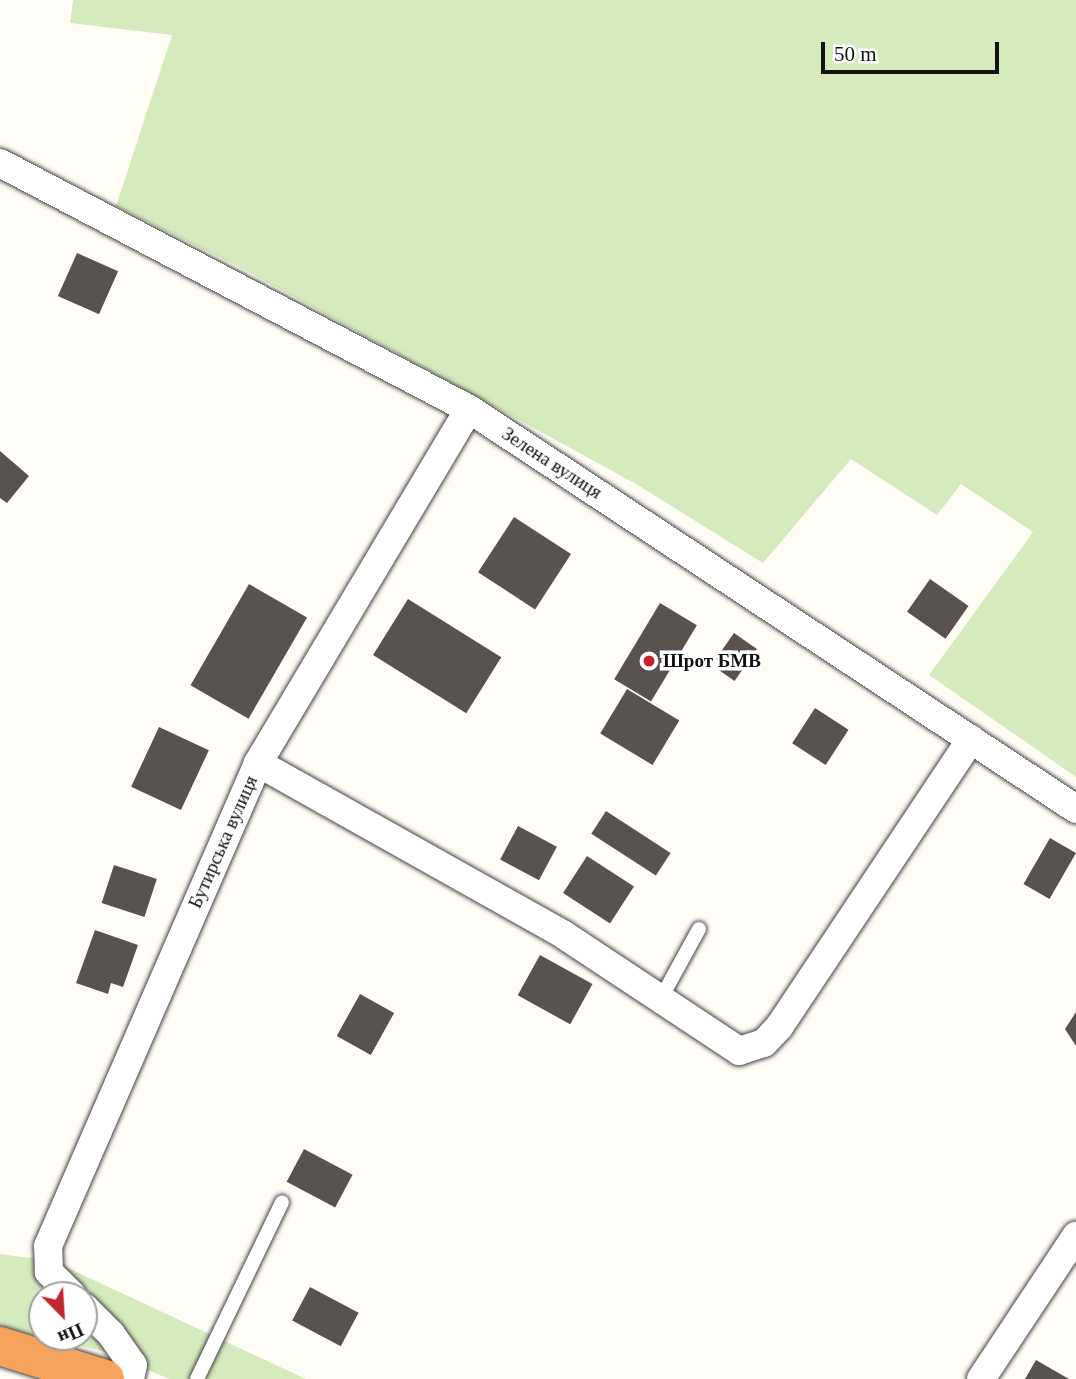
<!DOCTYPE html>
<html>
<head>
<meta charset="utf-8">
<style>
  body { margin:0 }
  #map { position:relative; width:1076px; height:1379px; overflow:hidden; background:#fffdf5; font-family:"Times New Roman",serif }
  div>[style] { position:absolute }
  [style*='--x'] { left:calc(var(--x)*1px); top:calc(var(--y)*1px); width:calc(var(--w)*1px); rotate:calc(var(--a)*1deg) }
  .green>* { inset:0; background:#d5ebbd }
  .building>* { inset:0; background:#5a524d; transform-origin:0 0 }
  .roads { filter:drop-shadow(0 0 2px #444) drop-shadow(0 0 2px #444) }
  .lane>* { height:14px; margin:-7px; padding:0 7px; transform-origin:7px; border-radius:7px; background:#fff }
  .street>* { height:28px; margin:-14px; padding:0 14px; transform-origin:14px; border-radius:14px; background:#fff }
  .highway>* { height:38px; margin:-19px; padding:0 19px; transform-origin:19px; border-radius:19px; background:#f5a25d }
  .dots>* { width:19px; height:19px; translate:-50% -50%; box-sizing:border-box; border:4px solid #fff; border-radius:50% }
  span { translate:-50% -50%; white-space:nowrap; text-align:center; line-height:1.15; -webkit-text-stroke:7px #fff; paint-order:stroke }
  .street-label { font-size:19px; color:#111 }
  .poi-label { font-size:19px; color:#111; font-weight:700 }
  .left { translate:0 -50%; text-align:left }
  .north { position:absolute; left:28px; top:1281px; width:70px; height:70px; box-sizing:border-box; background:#fff; border:2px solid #a0a0a0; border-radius:50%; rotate:156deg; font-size:19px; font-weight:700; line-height:28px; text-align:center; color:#111 }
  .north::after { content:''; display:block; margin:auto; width:24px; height:32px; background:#c4262e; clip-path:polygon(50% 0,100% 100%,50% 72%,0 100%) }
  .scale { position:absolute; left:821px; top:42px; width:178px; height:32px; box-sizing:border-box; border:4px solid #111; border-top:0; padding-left:9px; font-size:21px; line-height:24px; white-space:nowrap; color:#111; -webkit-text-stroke:5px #fff; paint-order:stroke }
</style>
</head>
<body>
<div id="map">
  <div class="green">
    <div style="clip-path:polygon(73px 0,1076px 0,1076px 777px,929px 675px,1033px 532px,961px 484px,937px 515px,851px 459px,763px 563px,636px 484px,245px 270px,116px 206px,172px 35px,70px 23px)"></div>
    <div style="clip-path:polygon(0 1254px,53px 1261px,306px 1379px,169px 1379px,107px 1352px,42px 1337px,84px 1337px,84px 1295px,42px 1295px,42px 1337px,0 1327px)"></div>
  </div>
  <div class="building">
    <div style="left:77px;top:253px;width:45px;height:47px;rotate:24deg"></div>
    <div style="clip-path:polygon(0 451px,29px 476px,7px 503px,0 498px)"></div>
    <div style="left:514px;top:517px;width:68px;height:66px;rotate:33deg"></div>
    <div style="left:930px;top:579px;width:47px;height:40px;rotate:35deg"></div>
    <div style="left:249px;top:584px;width:67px;height:117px;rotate:30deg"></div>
    <div style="left:408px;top:599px;width:110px;height:66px;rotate:32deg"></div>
    <div style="left:660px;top:603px;width:43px;height:89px;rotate:31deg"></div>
    <div style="left:734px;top:633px;width:28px;height:39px;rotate:35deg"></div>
    <div style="left:627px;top:689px;width:61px;height:52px;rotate:31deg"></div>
    <div style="left:815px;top:708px;width:40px;height:42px;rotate:33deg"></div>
    <div style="left:159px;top:727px;width:55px;height:66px;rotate:25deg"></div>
    <div style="left:606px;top:811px;width:77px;height:27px;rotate:33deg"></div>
    <div style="left:518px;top:826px;width:44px;height:38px;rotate:28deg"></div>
    <div style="left:1050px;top:838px;width:30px;height:53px;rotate:30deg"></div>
    <div style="left:587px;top:856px;width:56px;height:44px;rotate:33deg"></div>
    <div style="left:114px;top:865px;width:45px;height:40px;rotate:18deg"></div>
    <div style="clip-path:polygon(95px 930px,138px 945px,123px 987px,111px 983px,108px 994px,76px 983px)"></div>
    <div style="left:540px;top:955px;width:60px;height:46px;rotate:29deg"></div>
    <div style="left:360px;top:994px;width:39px;height:48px;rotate:29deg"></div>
    <div style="clip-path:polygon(1076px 1012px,1076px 1046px,1065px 1029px)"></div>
    <div style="left:304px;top:1149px;width:55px;height:37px;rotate:28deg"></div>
    <div style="left:310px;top:1287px;width:55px;height:38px;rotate:28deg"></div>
    <div style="clip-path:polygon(1036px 1360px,1069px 1379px,1025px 1379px)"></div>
  </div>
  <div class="roads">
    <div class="lane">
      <div style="--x:660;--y:1000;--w:81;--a:-61.2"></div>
      <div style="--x:197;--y:1379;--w:196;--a:-64.3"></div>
    </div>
    <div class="street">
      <div style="--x:0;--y:163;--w:530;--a:27.68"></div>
      <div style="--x:469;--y:409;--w:727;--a:33.38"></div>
      <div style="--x:258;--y:763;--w:351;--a:29.3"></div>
      <div style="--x:564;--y:935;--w:210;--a:33.5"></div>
      <div style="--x:739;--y:1051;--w:26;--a:-18"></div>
      <div style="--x:764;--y:1043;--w:22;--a:-47"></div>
      <div style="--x:779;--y:1027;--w:346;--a:-56.3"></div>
      <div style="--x:72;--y:1295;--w:33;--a:-135"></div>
      <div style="--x:49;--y:1272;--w:26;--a:-92"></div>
      <div style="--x:48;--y:1246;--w:527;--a:-66.5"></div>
      <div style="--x:258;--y:763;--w:412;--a:-59.2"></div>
      <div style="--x:84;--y:1307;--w:38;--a:45"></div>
      <div style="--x:111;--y:1334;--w:38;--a:55"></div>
      <div style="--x:133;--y:1365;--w:14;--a:102"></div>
      <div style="--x:981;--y:1379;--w:172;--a:-56.4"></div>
    </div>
    <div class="highway">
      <div style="--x:0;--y:1346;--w:110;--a:17.4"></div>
    </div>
  </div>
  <div class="dots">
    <div style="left:649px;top:661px;background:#c4262e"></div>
  </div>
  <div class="street-label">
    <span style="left:552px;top:463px;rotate:33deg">Зелена вулиця</span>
    <span style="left:223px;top:842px;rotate:-66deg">Бутирська вулиця</span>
  </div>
  <div class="poi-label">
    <span class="left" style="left:663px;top:661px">Шрот БМВ</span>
  </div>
  <div class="north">Пн</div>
  <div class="scale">50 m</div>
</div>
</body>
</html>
